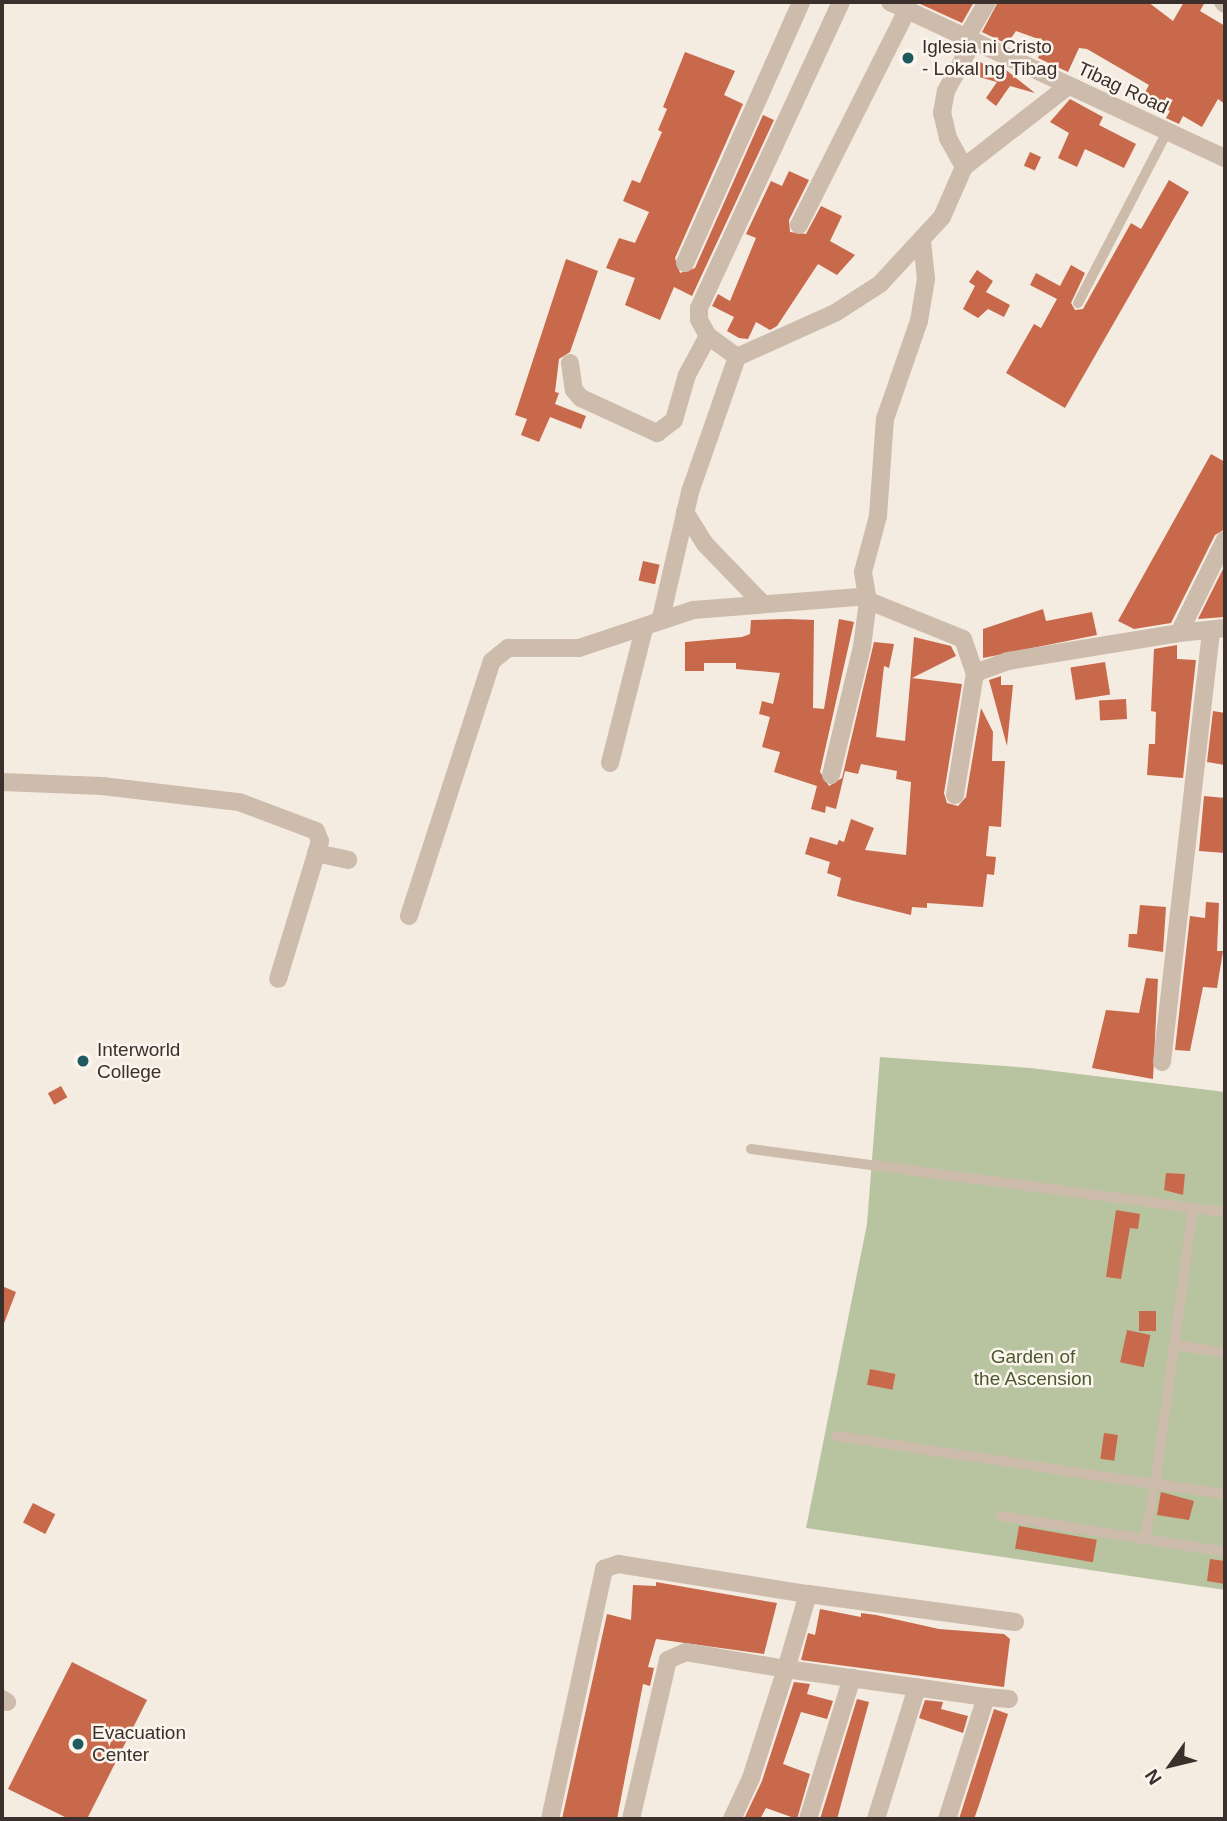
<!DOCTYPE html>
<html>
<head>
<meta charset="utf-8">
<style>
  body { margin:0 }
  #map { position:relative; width:1227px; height:1821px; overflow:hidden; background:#f4ebe1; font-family:Helvetica,sans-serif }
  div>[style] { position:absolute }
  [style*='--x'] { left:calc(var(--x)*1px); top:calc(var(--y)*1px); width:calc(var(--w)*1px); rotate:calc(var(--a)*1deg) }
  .green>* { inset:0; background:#b8c4a0 }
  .building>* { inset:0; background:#c8694b; transform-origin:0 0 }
  .service>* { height:10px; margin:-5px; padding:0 5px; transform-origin:5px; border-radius:5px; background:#cdbbac }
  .minor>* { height:18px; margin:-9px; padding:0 9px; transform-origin:9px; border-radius:9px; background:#cdbbac }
  .tertiary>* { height:18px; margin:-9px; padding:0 9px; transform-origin:9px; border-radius:9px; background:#cdbbac }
  .dots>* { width:19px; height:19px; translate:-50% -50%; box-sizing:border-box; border:4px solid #fbf5ee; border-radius:50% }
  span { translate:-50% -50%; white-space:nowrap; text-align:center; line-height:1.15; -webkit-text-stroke:5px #fbf5ee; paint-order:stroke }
  .poi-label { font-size:19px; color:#3b302b }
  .left { translate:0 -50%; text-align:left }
  .street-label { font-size:19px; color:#3b302b }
  .park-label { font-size:19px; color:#4a5a2e }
  .frame { position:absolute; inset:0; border:4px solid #3b302b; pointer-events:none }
  .north { position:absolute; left:1136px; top:1730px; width:70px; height:70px; -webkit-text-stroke:5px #fbf5ee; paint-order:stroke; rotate:236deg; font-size:19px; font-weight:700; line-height:28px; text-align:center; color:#3b302b }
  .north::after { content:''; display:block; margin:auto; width:24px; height:32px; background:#3b302b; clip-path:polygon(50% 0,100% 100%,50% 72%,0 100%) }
</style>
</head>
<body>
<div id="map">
  <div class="green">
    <div style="clip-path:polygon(880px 1057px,1030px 1068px,1225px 1092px,1225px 1590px,806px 1528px,867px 1224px)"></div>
  </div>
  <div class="building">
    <div style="clip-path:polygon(916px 2px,974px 2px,962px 23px)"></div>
    <div style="clip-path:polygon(998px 2px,1148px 2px,1173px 21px,1184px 2px,1205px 2px,1200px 11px,1225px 26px,1225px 104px,1218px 99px,1202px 127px,1183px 116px,1179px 124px,1166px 118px,1170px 111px,1143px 96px,1149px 85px,1087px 49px,1079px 48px,1068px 72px,1038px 58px,1044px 41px,1016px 31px,1007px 44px,982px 32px)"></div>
    <div style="clip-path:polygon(685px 52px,735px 71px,724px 95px,743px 104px,675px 258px,680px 273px,695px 268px,763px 115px,774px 120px,692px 296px,674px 287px,660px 320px,625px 305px,635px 278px,606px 268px,619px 238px,635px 243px,649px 212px,623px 201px,632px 180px,640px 183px,662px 132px,658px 130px,667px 109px,663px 107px)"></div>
    <div style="clip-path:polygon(976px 61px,1006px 70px,1035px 93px,1010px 86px,996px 106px,986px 98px,997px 82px,972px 75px)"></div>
    <div style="clip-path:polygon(1070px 99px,1103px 117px,1099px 125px,1136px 144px,1124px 168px,1085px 149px,1077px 167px,1058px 158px,1069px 133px,1050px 122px)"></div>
    <div style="left:1030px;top:152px;width:12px;height:15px;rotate:24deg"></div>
    <div style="clip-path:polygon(789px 171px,809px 180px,789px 220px,790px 232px,806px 234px,821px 206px,842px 216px,830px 241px,855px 255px,837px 275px,818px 264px,777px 326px,770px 330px,756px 322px,748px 339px,739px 338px,727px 331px,734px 317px,712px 306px,718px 294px,730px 301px,756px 238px,746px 234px,771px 181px,782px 186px)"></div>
    <div style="clip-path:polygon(1169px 180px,1189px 192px,1065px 408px,1006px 373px,1034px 324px,1041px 328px,1057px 299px,1030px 285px,1036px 273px,1060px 286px,1071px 265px,1085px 273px,1071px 303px,1075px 310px,1083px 309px,1131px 223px,1141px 229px)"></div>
    <div style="clip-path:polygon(566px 259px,598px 271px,570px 352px,559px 359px,555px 392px,559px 393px,555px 404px,586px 416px,581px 429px,550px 417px,539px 442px,521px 435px,527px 419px,515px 415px)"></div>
    <div style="clip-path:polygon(977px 270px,993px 281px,986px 292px,1010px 305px,1004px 317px,988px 309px,978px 318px,963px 309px,975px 286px,969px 282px)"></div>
    <div style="clip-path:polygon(1211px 454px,1225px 462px,1225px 529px,1215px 535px,1171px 623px,1134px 629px,1118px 621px)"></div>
    <div style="left:643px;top:561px;width:17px;height:20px;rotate:13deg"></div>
    <div style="clip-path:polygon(1225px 565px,1225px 617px,1198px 619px)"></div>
    <div style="clip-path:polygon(1043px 609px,1046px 621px,1092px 612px,1097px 635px,983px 658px,983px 629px)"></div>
    <div style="clip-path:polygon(787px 619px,814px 620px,813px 708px,824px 709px,839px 619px,854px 622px,820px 772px,829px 786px,842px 778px,874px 642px,894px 644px,889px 668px,884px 666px,876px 737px,905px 741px,914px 637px,951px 646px,956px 656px,912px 678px,962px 684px,944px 793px,947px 803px,958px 806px,966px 797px,981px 708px,993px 732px,992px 761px,1005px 761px,1001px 827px,989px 826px,986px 856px,996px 857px,994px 875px,987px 874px,983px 907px,927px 903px,927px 908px,912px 907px,911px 915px,854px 901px,837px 896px,841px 878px,827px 873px,830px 862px,805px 854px,810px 837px,837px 845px,839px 840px,844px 842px,851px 819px,874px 828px,865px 850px,906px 855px,911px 782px,896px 779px,897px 771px,861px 764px,858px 774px,845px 771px,836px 809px,826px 806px,825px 813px,811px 809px,817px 786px,774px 772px,780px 752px,762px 747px,770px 717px,759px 714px,762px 701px,773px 704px,780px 673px,736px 669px,736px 663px,704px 663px,704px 671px,685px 671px,685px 642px,742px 637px,750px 634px,751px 620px)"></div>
    <div style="clip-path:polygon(1177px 645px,1177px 659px,1196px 660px,1183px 778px,1147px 775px,1149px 744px,1155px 744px,1156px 712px,1151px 711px,1154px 649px)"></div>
    <div style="left:1105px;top:662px;width:33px;height:35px;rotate:81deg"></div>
    <div style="clip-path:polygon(1001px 676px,1001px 685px,1013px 685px,1007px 746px,989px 680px)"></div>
    <div style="left:1126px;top:699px;width:20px;height:27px;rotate:87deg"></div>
    <div style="clip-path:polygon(1213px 711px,1225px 713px,1225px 765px,1207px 762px)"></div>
    <div style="clip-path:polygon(1204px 796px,1225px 798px,1225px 853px,1199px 851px)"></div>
    <div style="clip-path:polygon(1206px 902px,1219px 903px,1217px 951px,1223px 951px,1217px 988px,1203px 987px,1190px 1051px,1175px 1050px,1190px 916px,1205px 918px)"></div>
    <div style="clip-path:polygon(1140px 905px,1166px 907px,1163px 952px,1128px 947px,1129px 934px,1137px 934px)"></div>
    <div style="clip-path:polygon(1146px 978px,1158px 979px,1153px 1079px,1092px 1068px,1106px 1010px,1139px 1013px)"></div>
    <div style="left:61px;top:1086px;width:13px;height:15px;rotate:61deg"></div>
    <div style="clip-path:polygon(1166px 1173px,1185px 1174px,1183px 1195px,1164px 1190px)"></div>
    <div style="clip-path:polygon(1116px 1210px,1140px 1214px,1138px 1229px,1130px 1228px,1121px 1279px,1106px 1277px)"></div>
    <div style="clip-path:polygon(2px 1286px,16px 1292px,3px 1326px,2px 1326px)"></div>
    <div style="left:1139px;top:1311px;width:17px;height:20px"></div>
    <div style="left:1127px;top:1330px;width:24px;height:33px;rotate:12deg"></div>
    <div style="left:870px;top:1369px;width:26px;height:16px;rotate:11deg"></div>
    <div style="left:1104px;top:1433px;width:14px;height:26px;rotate:8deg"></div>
    <div style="clip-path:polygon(1161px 1492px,1194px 1501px,1189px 1520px,1157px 1515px)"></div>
    <div style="left:33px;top:1503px;width:25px;height:22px;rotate:27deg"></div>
    <div style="left:1019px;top:1526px;width:79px;height:23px;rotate:10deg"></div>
    <div style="clip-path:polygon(1210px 1559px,1225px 1561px,1225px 1584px,1207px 1581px)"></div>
    <div style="clip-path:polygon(656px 1582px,777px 1603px,764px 1654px,656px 1639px,648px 1667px,654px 1668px,650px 1686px,643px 1684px,617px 1819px,562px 1819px,607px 1614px,631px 1620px,633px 1585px,656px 1586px)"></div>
    <div style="clip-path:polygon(820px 1609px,861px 1617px,861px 1613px,876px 1615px,939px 1629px,1004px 1634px,1010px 1639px,1004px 1687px,801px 1660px,808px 1633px,815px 1635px)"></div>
    <div style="clip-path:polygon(72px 1662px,147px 1700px,87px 1819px,69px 1819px,8px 1789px)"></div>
    <div style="clip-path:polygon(794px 1682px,810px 1684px,807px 1694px,833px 1701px,827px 1719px,801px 1712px,783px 1764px,810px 1774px,797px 1819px,766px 1808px,760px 1819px,744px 1819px,762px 1781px)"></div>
    <div style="clip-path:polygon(857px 1699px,869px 1702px,837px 1819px,820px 1819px)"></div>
    <div style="clip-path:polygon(925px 1700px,943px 1702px,941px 1709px,968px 1716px,963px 1733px,919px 1718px)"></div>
    <div style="clip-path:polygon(994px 1709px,1008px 1714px,979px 1805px,974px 1819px,959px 1819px)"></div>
  </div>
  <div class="service">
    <div style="--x:1078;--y:303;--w:193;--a:-62.5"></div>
    <div style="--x:751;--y:1149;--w:446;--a:7.6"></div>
    <div style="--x:1225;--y:1212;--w:32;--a:-173"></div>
    <div style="--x:1193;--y:1208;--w:279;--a:97.8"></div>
    <div style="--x:1155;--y:1484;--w:71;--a:8.1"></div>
    <div style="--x:1176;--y:1345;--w:50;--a:9.3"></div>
    <div style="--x:836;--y:1436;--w:323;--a:8.6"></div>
    <div style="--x:1155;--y:1484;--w:56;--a:100.3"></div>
    <div style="--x:1145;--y:1539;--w:81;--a:9.2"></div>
    <div style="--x:1001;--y:1516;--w:146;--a:9.1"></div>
  </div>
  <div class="minor">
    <div style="--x:1223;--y:2;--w:3;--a:45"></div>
    <div style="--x:966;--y:38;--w:42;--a:-59.7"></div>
    <div style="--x:964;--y:167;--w:132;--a:-37.9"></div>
    <div style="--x:799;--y:225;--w:241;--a:-63.3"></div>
    <div style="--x:685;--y:263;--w:286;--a:-66"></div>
    <div style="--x:737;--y:357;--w:36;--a:-144"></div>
    <div style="--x:708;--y:336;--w:18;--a:-119"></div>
    <div style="--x:699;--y:320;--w:12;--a:-90"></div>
    <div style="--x:699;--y:308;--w:337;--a:-65.1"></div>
    <div style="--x:570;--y:363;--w:27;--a:82"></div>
    <div style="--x:574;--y:390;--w:11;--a:49"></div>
    <div style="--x:581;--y:398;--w:84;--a:24.7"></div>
    <div style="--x:657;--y:433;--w:21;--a:-37"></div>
    <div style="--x:674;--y:420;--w:47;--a:-73.9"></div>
    <div style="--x:687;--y:375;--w:44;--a:-61.7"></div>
    <div style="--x:685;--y:512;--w:38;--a:58"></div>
    <div style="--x:705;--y:544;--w:81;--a:46"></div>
    <div style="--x:661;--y:618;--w:129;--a:-77"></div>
    <div style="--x:690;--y:492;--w:143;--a:-70.8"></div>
    <div style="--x:737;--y:357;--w:107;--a:-24.2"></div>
    <div style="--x:835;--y:313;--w:54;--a:-32.8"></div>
    <div style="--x:880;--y:284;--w:91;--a:-47.2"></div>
    <div style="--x:942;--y:217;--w:55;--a:-66.3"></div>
    <div style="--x:964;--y:167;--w:33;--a:-119"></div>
    <div style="--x:948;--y:138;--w:26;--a:-103"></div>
    <div style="--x:942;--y:113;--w:22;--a:-80"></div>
    <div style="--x:946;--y:91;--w:57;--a:-61.6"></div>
    <div style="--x:1179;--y:633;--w:46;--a:-6.2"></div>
    <div style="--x:610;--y:763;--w:138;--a:-75.8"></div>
    <div style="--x:831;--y:775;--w:132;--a:-76.4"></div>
    <div style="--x:862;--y:647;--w:46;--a:-82.6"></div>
    <div style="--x:868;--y:601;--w:29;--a:-100"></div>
    <div style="--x:863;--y:572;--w:58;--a:-75"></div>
    <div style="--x:878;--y:516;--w:97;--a:-85.9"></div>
    <div style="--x:885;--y:419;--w:104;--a:-70.9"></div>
    <div style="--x:919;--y:321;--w:43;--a:-80.5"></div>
    <div style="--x:926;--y:279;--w:37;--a:-96"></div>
    <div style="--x:2;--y:782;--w:100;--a:2.3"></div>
    <div style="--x:102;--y:786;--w:138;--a:6.7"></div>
    <div style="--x:239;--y:802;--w:82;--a:20.6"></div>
    <div style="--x:316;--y:831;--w:11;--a:68"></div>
    <div style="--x:320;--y:841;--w:144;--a:106.9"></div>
    <div style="--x:955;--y:795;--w:124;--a:-80.7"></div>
    <div style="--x:975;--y:673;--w:35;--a:-20"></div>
    <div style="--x:1008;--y:661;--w:173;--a:-9.3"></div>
    <div style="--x:1179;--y:633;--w:104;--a:-63.7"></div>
    <div style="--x:316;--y:853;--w:33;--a:12"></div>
    <div style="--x:409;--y:916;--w:268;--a:-72"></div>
    <div style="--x:492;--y:661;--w:21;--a:-39"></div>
    <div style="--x:508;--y:648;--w:71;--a:0"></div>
    <div style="--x:579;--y:648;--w:120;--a:-18.4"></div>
    <div style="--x:693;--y:610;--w:167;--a:-4.5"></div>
    <div style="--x:859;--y:597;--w:112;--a:22"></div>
    <div style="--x:963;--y:639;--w:36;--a:71"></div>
    <div style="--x:1162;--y:1062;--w:435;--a:-83.5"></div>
    <div style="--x:808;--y:1594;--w:209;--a:7.7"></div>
    <div style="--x:986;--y:1697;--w:23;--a:5"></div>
    <div style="--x:2;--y:1699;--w:6;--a:31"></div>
    <div style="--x:550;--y:1819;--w:256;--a:-77.8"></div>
    <div style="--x:604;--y:1569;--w:15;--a:-20"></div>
    <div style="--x:618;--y:1564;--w:192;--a:9"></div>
    <div style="--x:808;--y:1594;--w:78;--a:106.3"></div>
    <div style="--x:786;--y:1669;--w:101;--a:-170.4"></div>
    <div style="--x:686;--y:1652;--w:20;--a:156"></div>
    <div style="--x:668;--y:1660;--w:163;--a:103.1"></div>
    <div style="--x:732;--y:1819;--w:45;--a:-65.1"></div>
    <div style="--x:751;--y:1778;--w:114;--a:-72.2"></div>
    <div style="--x:786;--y:1669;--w:202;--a:8"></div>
    <div style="--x:986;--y:1697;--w:128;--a:107.7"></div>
    <div style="--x:808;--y:1819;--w:148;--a:-72.7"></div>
    <div style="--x:876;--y:1819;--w:138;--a:-72.7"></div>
  </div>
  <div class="tertiary">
    <div style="--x:890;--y:2;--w:370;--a:25"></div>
  </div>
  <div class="dots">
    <div style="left:908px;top:58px;background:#1f5a5e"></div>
    <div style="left:83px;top:1061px;background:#1f5a5e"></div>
    <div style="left:78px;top:1744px;background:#1f5a5e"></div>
  </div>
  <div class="poi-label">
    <span class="left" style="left:922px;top:58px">Iglesia ni Cristo<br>- Lokal ng Tibag</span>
    <span class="left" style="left:97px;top:1061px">Interworld<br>College</span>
    <span class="left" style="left:92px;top:1744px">Evacuation<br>Center</span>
  </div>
  <div class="street-label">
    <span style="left:1123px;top:88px;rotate:25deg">Tibag Road</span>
  </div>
  <div class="park-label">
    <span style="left:1033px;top:1368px">Garden of<br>the Ascension</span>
  </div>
  <div class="frame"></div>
  <div class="north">N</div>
</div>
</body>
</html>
